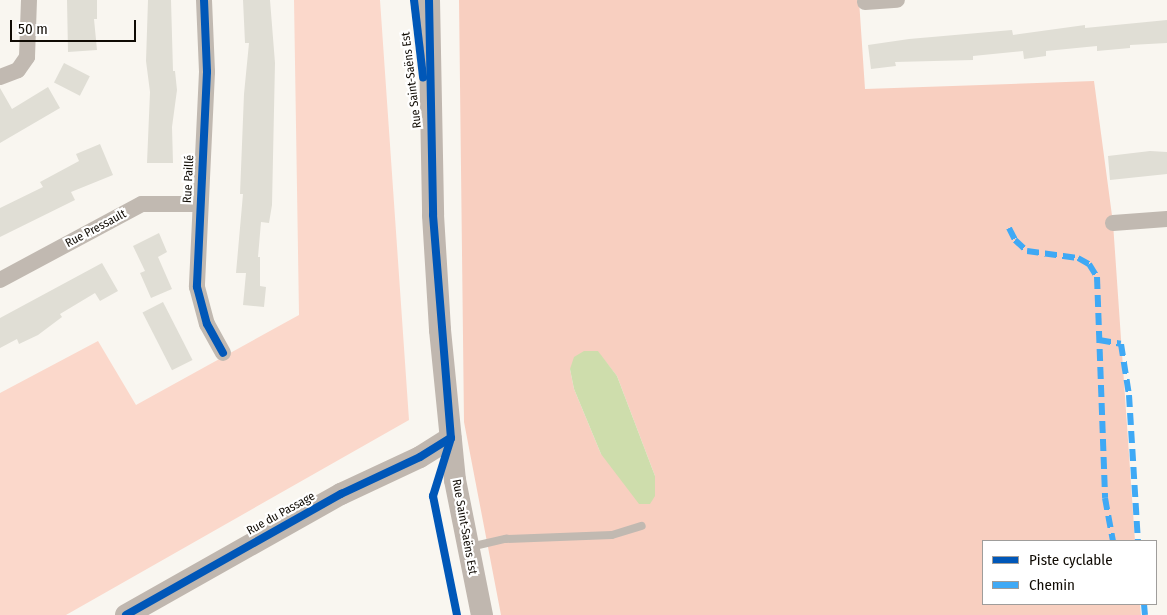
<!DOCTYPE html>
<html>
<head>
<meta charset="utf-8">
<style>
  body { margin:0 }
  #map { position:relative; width:1167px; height:615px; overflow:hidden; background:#f9f6f0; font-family:"Fira Sans Condensed",sans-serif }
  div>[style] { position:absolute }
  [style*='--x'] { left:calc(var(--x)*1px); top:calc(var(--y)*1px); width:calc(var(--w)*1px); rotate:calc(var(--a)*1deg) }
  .green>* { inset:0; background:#fbd8cb }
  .forest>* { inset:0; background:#f8cfc0 }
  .water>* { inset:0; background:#ceddac }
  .building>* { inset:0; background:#e0ded5; transform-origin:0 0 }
  .lane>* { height:8px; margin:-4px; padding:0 4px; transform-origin:4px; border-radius:4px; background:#c1b9b1 }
  .street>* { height:16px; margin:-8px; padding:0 8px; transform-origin:8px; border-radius:8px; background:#c1b9b1 }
  .secondary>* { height:22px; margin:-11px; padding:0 11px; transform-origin:11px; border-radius:11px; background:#c0b7af }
  .quiet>* { height:6px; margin-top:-3px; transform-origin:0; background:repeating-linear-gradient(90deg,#3fa9f5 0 12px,transparent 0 18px) }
  .cycleway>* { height:8px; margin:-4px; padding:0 4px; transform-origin:4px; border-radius:4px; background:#0057b8 }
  span { translate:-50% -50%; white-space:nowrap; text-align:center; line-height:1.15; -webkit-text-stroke:4.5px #fff; paint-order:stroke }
  .street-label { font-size:12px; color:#100b04 }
  .legend { position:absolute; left:982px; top:540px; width:175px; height:65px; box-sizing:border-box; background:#fff; border:1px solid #9f9d9b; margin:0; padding:6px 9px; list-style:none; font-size:15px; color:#100b04 }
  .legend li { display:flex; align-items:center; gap:10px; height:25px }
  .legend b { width:25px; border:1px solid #9f9d9b }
  .scale { position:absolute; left:10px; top:20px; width:126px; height:22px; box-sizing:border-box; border:2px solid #100b04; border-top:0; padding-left:6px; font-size:15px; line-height:18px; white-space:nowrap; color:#100b04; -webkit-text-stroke:4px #fff; paint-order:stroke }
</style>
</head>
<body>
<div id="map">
  <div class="green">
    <div style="clip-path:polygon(294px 0,380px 0,409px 420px,66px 615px,0 615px,0 393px,98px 341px,136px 405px,299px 315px)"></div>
  </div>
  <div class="forest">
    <div style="clip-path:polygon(evenodd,459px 0,859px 0,865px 89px,1094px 81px,1113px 223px,1135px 541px,983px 541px,983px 604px,1140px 604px,1141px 615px,501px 615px,464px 422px,459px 0,598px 352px,617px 376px,655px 476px,601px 454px,574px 389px,570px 369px,598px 352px)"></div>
  </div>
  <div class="water">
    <div style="clip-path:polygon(584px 351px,598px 351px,617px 376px,655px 476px,655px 496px,650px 504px,639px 504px,601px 454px,574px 389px,570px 369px,574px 357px)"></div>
  </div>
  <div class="building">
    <div style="clip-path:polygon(67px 0,97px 0,97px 19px,94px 19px,97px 50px,68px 52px)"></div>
    <div style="clip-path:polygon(148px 0,171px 0,173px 71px,175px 71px,177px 90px,172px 127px,173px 163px,147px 163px,150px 92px,146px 61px)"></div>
    <div style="clip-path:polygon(243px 0,270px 0,275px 63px,272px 205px,269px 223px,261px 222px,258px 257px,260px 257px,260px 286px,266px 287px,264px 307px,243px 305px,246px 273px,236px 273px,243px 194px,240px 194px,244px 94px,249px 43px,245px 43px)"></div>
    <div style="clip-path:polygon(1167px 20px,1167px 43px,1130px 45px,1130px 48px,1097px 51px,1097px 46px,1046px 51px,1046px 56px,1024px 59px,1023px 51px,973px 56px,973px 60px,895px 62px,896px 66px,871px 69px,868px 45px,909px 39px,1012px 30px,1013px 35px,1085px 25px,1085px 28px)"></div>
    <div style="left:64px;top:63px;width:29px;height:22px;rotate:27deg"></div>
    <div style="clip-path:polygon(48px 87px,60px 108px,0 143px,0 88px,12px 109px)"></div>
    <div style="clip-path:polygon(100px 144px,113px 175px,71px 192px,75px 200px,0 237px,0 208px,43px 187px,40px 182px,79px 161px,76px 154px)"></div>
    <div style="clip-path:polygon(1150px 151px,1167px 152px,1167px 174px,1110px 180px,1108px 156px)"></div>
    <div style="clip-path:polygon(159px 233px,167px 252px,158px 257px,172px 289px,151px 298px,140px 273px,145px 271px,133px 246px)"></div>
    <div style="clip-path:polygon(102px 263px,118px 291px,100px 301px,95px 293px,60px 314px,62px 317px,38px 335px,19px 344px,17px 339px,0 348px,0 318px)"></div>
    <div style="left:163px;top:302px;width:65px;height:23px;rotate:63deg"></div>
  </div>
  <div class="lane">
    <div style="--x:470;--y:547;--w:37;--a:-13"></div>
    <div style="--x:506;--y:539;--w:106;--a:-2.2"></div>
    <div style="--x:612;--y:535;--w:31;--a:-17"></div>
  </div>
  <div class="street">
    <div style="--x:204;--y:0;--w:72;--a:87.6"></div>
    <div style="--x:207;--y:72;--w:215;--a:92.7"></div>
    <div style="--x:197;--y:287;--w:38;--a:75"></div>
    <div style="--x:207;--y:324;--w:33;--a:61"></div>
    <div style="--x:865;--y:2;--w:32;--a:-4"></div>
    <div style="--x:0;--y:77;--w:19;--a:-21"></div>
    <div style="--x:18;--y:70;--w:16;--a:-55"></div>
    <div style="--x:27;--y:57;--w:57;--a:-88"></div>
    <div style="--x:1113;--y:223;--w:54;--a:-4.2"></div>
    <div style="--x:0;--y:280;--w:161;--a:-28.2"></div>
    <div style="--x:142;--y:204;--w:57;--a:0"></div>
  </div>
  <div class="secondary">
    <div style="--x:429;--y:0;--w:215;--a:88.9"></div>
    <div style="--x:433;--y:215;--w:115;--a:86.5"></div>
    <div style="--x:440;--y:330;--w:151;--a:84.3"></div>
    <div style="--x:455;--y:480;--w:138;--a:78.7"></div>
    <div style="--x:126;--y:615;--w:247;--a:-29.4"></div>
    <div style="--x:341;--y:494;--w:87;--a:-25.1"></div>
    <div style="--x:420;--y:457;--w:36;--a:-32"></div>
  </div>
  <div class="quiet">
    <div style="--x:1009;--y:228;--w:13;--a:63"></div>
    <div style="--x:1015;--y:240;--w:16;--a:43"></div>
    <div style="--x:1027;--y:251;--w:51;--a:7.8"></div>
    <div style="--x:1078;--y:258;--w:13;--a:29"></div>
    <div style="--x:1089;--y:264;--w:15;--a:58"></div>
    <div style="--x:1097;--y:277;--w:221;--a:87.9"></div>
    <div style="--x:1105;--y:498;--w:44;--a:79.5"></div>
    <div style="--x:1099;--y:340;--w:22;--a:10"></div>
    <div style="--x:1121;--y:344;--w:52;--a:81.1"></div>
    <div style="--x:1129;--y:395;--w:146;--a:86.5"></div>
    <div style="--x:1144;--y:604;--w:11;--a:85"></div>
  </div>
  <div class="cycleway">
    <div style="--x:204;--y:0;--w:72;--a:87.6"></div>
    <div style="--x:207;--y:72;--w:215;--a:92.7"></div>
    <div style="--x:197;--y:287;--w:38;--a:75"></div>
    <div style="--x:207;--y:324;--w:33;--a:61"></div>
    <div style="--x:414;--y:0;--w:78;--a:83.3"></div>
    <div style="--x:429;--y:0;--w:215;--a:88.9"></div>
    <div style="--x:433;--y:215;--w:224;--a:85.4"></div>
    <div style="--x:451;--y:438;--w:61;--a:107.2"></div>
    <div style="--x:433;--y:496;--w:121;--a:78.6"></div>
    <div style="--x:126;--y:615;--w:247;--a:-29.4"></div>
    <div style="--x:341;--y:494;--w:87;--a:-25.1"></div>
    <div style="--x:420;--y:457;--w:36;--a:-32"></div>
  </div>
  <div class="street-label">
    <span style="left:412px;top:80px;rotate:-97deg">Rue Saint-Saëns Est</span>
    <span style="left:189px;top:179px;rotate:-87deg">Rue Paillé</span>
    <span style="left:96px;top:229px;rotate:-28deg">Rue Pressault</span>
    <span style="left:281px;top:514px;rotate:-29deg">Rue du Passage</span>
    <span style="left:464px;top:527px;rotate:80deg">Rue Saint-Saëns Est</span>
  </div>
  <ul class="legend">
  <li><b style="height:6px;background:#0057b8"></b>Piste cyclable</li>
  <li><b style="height:6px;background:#3fa9f5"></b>Chemin</li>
  </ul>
  <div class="scale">50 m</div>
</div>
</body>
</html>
